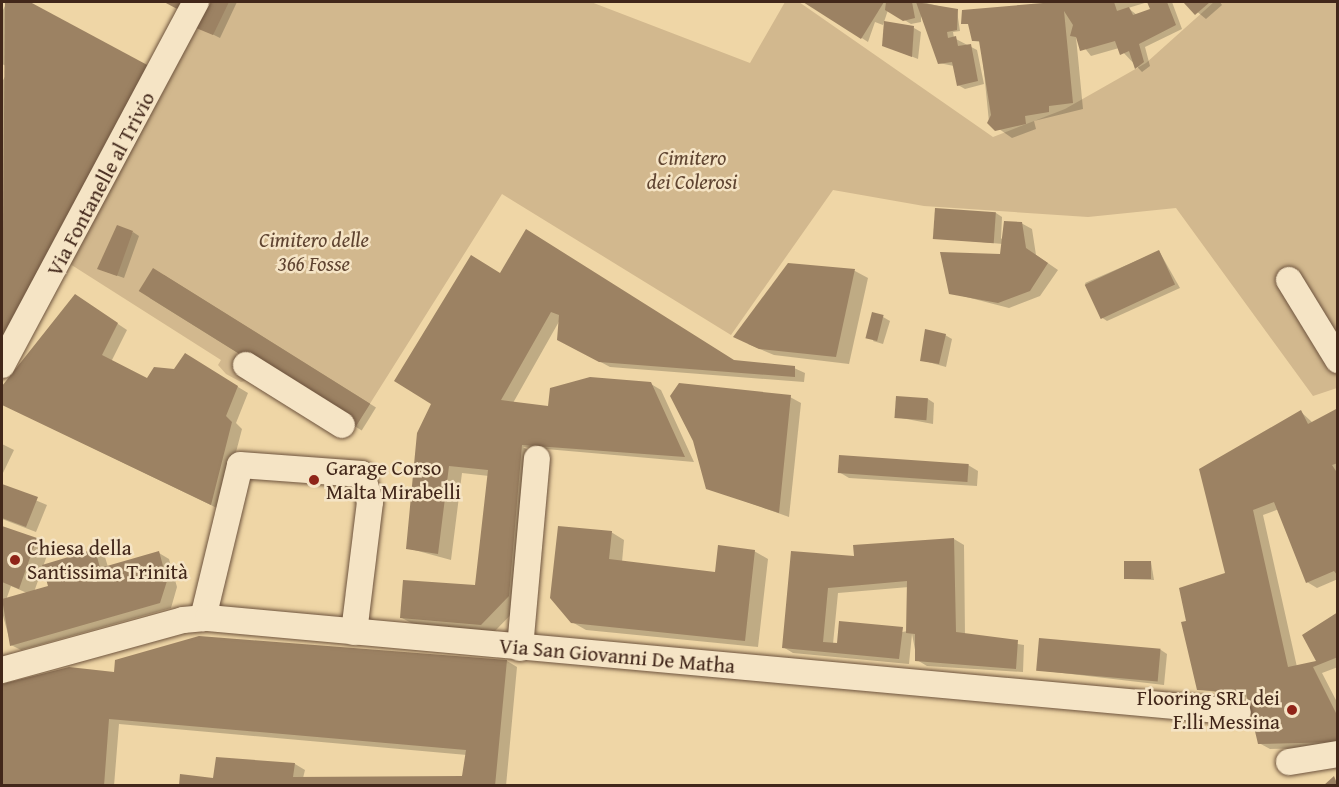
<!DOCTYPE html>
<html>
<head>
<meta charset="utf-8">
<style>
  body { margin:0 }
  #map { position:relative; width:1339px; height:787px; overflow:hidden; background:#efd6a6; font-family:"Gentium Book Plus",serif }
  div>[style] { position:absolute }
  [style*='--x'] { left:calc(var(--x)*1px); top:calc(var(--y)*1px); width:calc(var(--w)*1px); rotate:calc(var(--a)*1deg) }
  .green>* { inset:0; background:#d2b88e }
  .shadow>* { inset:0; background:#0003; transform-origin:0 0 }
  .building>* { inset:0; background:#9c8263; transform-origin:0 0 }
  .path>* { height:4px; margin-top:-2px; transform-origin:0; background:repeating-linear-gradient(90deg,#42271a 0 4.5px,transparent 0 7.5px) }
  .roads { filter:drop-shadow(0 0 2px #6d533d) drop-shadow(0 0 2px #6d533d) }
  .minor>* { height:26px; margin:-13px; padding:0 13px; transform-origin:13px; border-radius:13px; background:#f5e4c5 }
  .dots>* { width:16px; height:16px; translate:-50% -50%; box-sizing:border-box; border:3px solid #f5e4c5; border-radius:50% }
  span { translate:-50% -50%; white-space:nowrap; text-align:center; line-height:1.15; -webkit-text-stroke:5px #f5e4c5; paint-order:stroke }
  .park-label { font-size:21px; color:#5f4431; font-style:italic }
  .street-label { font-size:21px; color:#42271a }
  .poi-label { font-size:21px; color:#42271a }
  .left { translate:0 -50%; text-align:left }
  .right { translate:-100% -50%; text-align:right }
  .frame { position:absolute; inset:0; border:3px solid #42271a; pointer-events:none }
</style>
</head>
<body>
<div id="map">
  <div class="green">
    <div style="clip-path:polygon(211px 2px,591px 2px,750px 63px,785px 2px,799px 2px,993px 137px,1065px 109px,1146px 63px,1214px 2px,1337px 2px,1337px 388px,1313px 396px,1176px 208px,1088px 217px,924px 206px,833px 190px,731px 335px,502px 194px,349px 437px,252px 379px,241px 382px,226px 374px,218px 365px,221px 360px,70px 264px)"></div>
  </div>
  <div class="shadow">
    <div style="clip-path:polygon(7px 2px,27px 2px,151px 68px,2px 369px,2px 82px,10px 68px,2px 64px,2px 12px)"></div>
    <div style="clip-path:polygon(212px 2px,237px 2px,220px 38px,198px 27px)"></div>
    <div style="clip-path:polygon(806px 2px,923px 2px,957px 11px,960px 31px,953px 32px,954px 38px,977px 50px,984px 84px,965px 89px,958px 85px,954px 66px,939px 63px,921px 10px,921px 22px,911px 24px,888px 10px,883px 25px,875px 22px,868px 42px)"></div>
    <div style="clip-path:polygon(1053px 2px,1148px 2px,1128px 8px,1137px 15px,1152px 10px,1149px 2px,1172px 2px,1182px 29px,1145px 47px,1150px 66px,1142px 72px,1119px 48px,1091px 56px,1076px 37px,1083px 109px,1034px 121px,1036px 129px,1012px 138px,989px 122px,981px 42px,973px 41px,970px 24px,963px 23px)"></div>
    <div style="clip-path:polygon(1185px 2px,1220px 2px,1222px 5px,1206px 19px)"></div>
    <div style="clip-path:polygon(914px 28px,921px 32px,918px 59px,883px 45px)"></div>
    <div style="clip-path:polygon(996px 213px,1002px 217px,1001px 239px,1021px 223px,1032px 229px,1036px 255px,1058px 270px,1040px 296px,1009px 308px,951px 293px,1002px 256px,1003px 244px,937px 238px)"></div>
    <div style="clip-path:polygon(133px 232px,139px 236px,124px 278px,99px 269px)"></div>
    <div style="clip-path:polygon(1159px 251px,1180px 288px,1107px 321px,1101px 317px,1085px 283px)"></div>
    <div style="clip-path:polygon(789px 265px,855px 271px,868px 278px,849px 364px,774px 355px,748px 344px)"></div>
    <div style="left:164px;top:275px;width:250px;height:27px;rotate:32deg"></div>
    <div style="clip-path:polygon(501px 275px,735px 362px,794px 368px,805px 373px,804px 382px,610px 367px,569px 345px,561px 318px,513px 403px,549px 408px,651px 384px,661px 390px,694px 462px,523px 447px,535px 454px,522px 603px,495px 631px,415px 625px,402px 618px,477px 587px,489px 476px,462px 473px,451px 560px,407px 548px)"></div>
    <div style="clip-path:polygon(76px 296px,127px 330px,111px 362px,148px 380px,174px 371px,185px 355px,248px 393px,236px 423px,242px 429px,221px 510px,2px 404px,2px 395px)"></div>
    <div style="clip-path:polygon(883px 317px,890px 321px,883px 344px,873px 341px)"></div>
    <div style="clip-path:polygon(945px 335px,952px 339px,946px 367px,921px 360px)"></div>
    <div style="clip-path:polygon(790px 397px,801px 403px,789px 517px,708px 488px)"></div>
    <div style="clip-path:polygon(928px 399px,934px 403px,933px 424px,896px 417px)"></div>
    <div style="clip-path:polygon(1338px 410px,1338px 579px,1317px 588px,1307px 582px,1279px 509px,1263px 515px,1297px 667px,1319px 662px,1338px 614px,1338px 667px,1322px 673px,1338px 704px,1338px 747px,1270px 749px,1259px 743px,1249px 698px,1198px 689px,1187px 623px,1227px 574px,1201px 469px,1301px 412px,1313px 423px)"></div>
    <div style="clip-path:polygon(2px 444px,14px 450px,2px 475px)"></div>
    <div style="clip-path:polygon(968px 465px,978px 471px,977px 486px,849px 478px,839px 472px)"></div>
    <div style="clip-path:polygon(2px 486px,47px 505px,36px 532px,2px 519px)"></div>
    <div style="clip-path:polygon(evenodd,2px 528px,50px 547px,34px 592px,50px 587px,95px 551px,105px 557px,108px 567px,159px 553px,169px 559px,177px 587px,171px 608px,21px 650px,11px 645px,2px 612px,2px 528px,11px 586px,27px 593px,6px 600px,11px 586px)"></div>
    <div style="clip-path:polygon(611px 532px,624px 540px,622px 562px,716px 573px,754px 551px,768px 559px,758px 647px,586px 630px,572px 622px)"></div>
    <div style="clip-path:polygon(evenodd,954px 539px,964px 545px,965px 635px,1024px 645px,1023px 672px,927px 666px,917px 660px,912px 634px,909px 664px,793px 653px,783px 647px,792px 552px,856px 558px,954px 539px,909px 587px,908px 631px,833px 644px,838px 593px,909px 587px)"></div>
    <div style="clip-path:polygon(1151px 562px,1154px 580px,1127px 579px)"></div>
    <div style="clip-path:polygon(1161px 650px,1167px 654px,1164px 685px,1037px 670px)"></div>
    <div style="clip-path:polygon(507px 661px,517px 667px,506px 786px,181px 786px,295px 764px,305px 770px,303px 778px,464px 777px,467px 755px,119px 724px,114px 786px,2px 786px,2px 686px,69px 668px,115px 674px)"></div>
  </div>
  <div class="building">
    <div style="clip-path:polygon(5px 2px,30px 2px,151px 67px,2px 346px)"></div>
    <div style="clip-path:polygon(164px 2px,185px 2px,181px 11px)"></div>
    <div style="clip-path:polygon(211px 2px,229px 2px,213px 35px,196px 28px)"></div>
    <div style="clip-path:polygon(803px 2px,884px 2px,861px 39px)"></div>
    <div style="clip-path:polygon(886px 2px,912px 2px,915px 18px,903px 21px,885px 10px)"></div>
    <div style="clip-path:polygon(916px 2px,958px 9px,957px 30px,947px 32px,948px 38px,956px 36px,958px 46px,971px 44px,978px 81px,957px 86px,952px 62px,938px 64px)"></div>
    <div style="clip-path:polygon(1055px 2px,1114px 2px,1117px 11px,1129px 7px,1133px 15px,1150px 9px,1147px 2px,1167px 2px,1176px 25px,1139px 44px,1144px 62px,1135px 69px,1129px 51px,1120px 55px,1115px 41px,1080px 51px,1076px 37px,1070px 36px,1073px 25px,1064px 11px,1073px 103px,1049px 106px,1049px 112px,1025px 116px,1026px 124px,995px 131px,987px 123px,991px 115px,979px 41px,972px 41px,968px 24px,961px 24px,962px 10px)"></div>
    <div style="clip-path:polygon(1183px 2px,1210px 2px,1195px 15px)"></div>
    <div style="clip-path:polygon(884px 21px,914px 26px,912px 57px,882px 46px)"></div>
    <div style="left:935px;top:208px;width:61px;height:31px;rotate:4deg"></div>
    <div style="clip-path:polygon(1004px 221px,1022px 222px,1026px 248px,1048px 263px,1030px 291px,998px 303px,949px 294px,940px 252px,1000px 254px)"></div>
    <div style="clip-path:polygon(117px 225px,133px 231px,117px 276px,97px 269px)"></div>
    <div style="clip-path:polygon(526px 229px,734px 360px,795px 366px,795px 377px,599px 362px,557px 340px,559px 315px,551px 312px,501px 400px,548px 406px,550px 388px,590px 377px,651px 382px,685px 457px,522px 445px,509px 596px,481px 625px,400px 618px,403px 580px,475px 585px,488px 470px,449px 466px,438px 554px,406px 549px,417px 433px,431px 404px,394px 381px,471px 255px,500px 273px)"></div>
    <div style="left:1159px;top:250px;width:38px;height:82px;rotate:65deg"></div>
    <div style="clip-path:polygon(788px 263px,855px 269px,836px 357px,759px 349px,733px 337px)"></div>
    <div style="left:153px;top:268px;width:256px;height:27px;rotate:32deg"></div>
    <div style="clip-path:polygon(75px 294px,118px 323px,102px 355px,147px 378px,154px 367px,174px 369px,185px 353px,238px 386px,226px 416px,232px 422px,211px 505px,2px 405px,2px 386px)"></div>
    <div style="left:872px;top:312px;width:12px;height:27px;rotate:14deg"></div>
    <div style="clip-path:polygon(925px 329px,946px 334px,939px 364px,920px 361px)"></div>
    <div style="clip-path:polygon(679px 383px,791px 395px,779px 513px,706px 489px,693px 441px,670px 396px)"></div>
    <div style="left:896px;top:396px;width:32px;height:22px;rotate:4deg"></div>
    <div style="clip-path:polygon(1338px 408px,1338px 463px,1332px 465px,1338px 474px,1338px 576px,1334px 571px,1306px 583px,1274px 502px,1253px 510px,1288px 667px,1316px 661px,1302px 635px,1338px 612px,1338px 657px,1313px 667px,1338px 717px,1338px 742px,1258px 744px,1246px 693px,1197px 690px,1181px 622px,1186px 621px,1179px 588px,1225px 573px,1199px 469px,1301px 410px,1308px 424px)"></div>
    <div style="left:839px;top:455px;width:130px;height:18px;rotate:4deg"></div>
    <div style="clip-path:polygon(2px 484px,38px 497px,26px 527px,2px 518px)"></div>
    <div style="clip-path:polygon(2px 526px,37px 538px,19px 589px,2px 582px)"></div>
    <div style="clip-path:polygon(558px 526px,612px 531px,609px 559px,715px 572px,718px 545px,755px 550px,745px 641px,571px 623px,550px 598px)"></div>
    <div style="clip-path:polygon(954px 538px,956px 632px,1018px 640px,1016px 669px,915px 661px,915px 634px,906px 633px,907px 581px,828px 588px,823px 642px,837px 643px,839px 621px,903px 627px,899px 659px,782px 648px,791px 551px,854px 556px,853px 545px)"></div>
    <div style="clip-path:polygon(95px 549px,100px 568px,159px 551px,167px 581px,160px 603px,10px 646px,2px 599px,48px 586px,42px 565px)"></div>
    <div style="left:1151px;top:561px;width:18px;height:27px;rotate:90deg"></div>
    <div style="clip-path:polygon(199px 636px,507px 660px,495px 786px,179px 786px,180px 774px,213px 778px,216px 757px,295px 763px,293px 777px,462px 776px,466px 750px,109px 719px,104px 786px,2px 786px,2px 684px,69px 667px,114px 672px,115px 660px)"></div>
    <div style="left:1039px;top:638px;width:122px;height:33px;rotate:5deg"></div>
    <div style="clip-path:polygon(1334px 776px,1338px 786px,1323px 786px)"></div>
  </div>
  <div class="path">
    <div style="--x:1338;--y:206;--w:20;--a:90"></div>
  </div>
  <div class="roads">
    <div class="minor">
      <div style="--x:1289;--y:280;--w:94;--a:58.5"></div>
      <div style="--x:2;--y:365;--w:412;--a:-61.9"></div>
      <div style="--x:246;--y:365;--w:113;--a:32"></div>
      <div style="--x:203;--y:618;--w:157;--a:-76.4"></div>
      <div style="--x:240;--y:465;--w:122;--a:4.2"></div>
      <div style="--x:362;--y:474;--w:29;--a:74"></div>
      <div style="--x:370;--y:502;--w:131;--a:97"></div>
      <div style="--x:520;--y:648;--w:190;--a:-84.9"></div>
      <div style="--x:2;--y:670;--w:188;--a:-15.4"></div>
      <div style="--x:183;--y:620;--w:25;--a:-5"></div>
      <div style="--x:208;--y:618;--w:1034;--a:5.21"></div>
      <div style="--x:1289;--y:762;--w:50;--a:-9.3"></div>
    </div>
  </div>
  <div class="dots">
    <div style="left:314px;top:480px;background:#8f2418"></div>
    <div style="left:15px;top:560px;background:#8f2418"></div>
    <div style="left:1292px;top:710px;background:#8f2418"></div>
  </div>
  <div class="park-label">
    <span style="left:692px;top:170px">Cimitero<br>dei Colerosi</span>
    <span style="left:314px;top:252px">Cimitero delle<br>366 Fosse</span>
  </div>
  <div class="street-label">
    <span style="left:101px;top:184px;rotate:-62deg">Via Fontanelle al Trivio</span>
    <span style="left:617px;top:656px;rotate:5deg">Via San Giovanni De Matha</span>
  </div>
  <div class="poi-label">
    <span class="left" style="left:326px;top:480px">Garage Corso<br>Malta Mirabelli</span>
    <span class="left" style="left:27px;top:560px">Chiesa della<br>Santissima Trinità</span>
    <span class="right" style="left:1280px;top:710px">Flooring SRL dei<br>F.lli Messina</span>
  </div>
  <div class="frame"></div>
</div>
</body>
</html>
